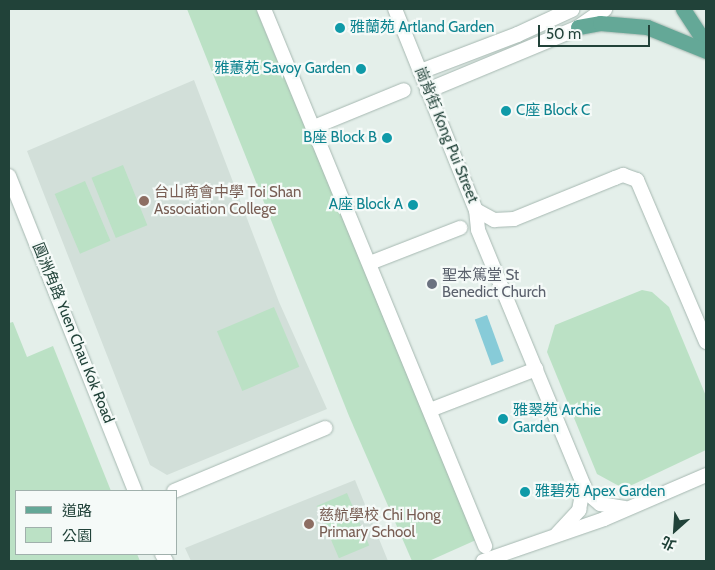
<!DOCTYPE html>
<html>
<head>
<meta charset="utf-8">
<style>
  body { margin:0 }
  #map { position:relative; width:715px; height:570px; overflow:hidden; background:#e4efea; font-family:Cabin,"Noto Sans TC",sans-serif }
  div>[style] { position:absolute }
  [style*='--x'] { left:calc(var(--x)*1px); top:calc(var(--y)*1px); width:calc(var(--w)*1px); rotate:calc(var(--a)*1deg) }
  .built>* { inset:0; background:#d2dfd9 }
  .green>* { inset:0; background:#bbe1c5; transform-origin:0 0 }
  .water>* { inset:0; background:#87cbd8; transform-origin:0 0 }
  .roads { filter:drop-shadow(0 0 1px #a6b8b1) drop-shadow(0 0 1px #a6b8b1) }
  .street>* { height:14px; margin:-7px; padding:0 7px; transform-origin:7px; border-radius:7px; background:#fff }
  .secondary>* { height:15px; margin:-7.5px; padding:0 7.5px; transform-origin:7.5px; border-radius:7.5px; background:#fff }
  .primary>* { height:15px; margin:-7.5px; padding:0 7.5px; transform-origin:7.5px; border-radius:7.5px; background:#64a897 }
  .dots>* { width:14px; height:14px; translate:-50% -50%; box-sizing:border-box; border:2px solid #f5faf8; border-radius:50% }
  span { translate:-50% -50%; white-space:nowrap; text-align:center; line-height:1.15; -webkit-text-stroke:4.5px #f5faf8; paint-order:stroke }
  .culture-label { font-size:15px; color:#0d838f }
  .left { translate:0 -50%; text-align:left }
  .right { translate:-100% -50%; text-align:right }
  .street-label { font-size:15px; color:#214239 }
  .education-label { font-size:15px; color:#785e54 }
  .worship-label { font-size:15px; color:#5b616d }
  .frame { position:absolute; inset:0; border:10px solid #214239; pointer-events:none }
  .legend { position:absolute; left:15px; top:490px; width:162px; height:65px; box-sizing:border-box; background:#f5faf8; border:1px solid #a0b0ac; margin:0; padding:6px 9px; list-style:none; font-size:15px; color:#214239 }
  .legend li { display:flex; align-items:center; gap:10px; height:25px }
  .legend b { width:25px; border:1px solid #a0b0ac }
  .north { position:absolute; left:650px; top:505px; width:50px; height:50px; -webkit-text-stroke:4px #f5faf8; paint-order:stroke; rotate:206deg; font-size:14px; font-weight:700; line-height:20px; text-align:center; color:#214239 }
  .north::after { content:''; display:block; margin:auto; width:18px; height:22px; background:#214239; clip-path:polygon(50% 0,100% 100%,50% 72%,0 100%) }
  .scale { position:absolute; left:538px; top:25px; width:112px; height:22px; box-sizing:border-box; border:2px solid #214239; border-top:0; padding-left:6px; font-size:15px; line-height:18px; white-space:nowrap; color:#214239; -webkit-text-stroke:4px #f5faf8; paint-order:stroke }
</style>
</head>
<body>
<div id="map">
  <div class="built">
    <div style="clip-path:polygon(194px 80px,279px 302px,327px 409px,167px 475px,150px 465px,27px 151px)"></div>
    <div style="clip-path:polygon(355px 480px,388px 561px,191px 561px,185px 548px)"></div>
  </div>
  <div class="green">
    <div style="clip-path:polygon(187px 9px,256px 9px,476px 540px,429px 561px,412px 561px,349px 416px)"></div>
    <div style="left:123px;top:165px;width:65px;height:34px;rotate:68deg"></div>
    <div style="left:85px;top:181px;width:65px;height:33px;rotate:67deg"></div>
    <div style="clip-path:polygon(642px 290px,652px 292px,669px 307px,706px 396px,706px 450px,632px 485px,619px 486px,597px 474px,547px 352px,555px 325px)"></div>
    <div style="left:274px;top:307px;width:65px;height:62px;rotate:67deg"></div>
    <div style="clip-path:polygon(13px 322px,27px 357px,53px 346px,111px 491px,16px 491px,16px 554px,137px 554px,140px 561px,9px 561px,9px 323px)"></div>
    <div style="left:347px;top:493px;width:57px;height:33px;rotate:67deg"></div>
  </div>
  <div class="water">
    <div style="left:487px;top:315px;width:49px;height:13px;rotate:70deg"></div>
  </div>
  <div class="roads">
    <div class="street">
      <div style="--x:264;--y:9;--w:581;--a:67.63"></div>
      <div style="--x:395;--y:9;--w:217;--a:68.1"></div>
      <div style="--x:476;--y:210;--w:20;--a:84"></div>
      <div style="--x:478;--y:230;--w:285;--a:67.5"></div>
      <div style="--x:587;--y:493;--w:17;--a:40"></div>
      <div style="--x:600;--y:504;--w:25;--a:9"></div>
      <div style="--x:314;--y:127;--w:97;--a:-22.3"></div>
      <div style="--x:9;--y:176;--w:339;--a:68.2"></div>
      <div style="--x:476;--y:210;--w:21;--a:29"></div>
      <div style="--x:494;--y:220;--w:20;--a:-3"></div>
      <div style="--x:514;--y:219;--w:109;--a:-22.1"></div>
      <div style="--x:615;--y:178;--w:9;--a:-21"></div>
      <div style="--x:623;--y:175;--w:15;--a:20"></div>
      <div style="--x:637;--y:180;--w:176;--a:66.9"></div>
      <div style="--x:370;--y:263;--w:97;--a:-21.3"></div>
      <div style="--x:430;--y:410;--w:114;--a:-21.1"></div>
      <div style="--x:174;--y:491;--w:164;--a:-22.6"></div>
      <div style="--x:557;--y:534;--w:33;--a:-47"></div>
      <div style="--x:579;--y:510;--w:25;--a:-79"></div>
      <div style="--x:162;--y:554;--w:8;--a:60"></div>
      <div style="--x:483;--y:561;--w:128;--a:-19.1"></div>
      <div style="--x:604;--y:519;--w:111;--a:-23.3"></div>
    </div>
    <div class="secondary">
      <div style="--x:420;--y:71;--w:104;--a:-20.9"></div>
      <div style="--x:517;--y:34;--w:60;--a:-24.8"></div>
      <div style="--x:427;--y:90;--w:164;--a:-22.6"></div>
      <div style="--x:578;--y:27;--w:32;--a:-35"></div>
    </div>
    <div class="primary">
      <div style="--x:683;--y:9;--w:42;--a:56.7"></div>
      <div style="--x:578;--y:27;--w:22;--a:-10"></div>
      <div style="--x:600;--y:23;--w:47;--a:4.9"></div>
      <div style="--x:647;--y:27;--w:64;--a:22.1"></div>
    </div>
  </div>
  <div class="dots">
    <div style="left:340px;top:28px;background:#0f9aa8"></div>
    <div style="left:361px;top:69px;background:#0f9aa8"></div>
    <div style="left:506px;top:111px;background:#0f9aa8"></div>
    <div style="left:387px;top:138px;background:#0f9aa8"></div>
    <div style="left:144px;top:201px;background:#8d6e63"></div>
    <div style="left:413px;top:205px;background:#0f9aa8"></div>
    <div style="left:432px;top:284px;background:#6b7280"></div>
    <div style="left:503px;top:419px;background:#0f9aa8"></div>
    <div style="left:525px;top:492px;background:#0f9aa8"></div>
    <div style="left:309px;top:524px;background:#8d6e63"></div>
  </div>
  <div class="culture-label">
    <span class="left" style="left:350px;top:28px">雅蘭苑 Artland Garden</span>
    <span class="right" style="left:351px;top:69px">雅蕙苑 Savoy Garden</span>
    <span class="left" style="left:516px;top:111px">C座 Block C</span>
    <span class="right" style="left:377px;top:138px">B座 Block B</span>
    <span class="right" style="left:403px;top:205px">A座 Block A</span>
    <span class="left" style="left:513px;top:419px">雅翠苑 Archie<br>Garden</span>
    <span class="left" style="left:535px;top:492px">雅碧苑 Apex Garden</span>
  </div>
  <div class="street-label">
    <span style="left:446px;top:135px;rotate:68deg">崗背街 Kong Pui Street</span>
    <span style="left:73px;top:333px;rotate:68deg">圓洲角路 Yuen Chau Kok Road</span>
  </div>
  <div class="education-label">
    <span class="left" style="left:154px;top:201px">台山商會中學 Toi Shan<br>Association College</span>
    <span class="left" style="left:319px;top:524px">慈航學校 Chi Hong<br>Primary School</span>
  </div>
  <div class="worship-label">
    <span class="left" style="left:442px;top:284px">聖本篤堂 St<br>Benedict Church</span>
  </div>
  <div class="frame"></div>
  <ul class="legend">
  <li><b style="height:6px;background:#64a897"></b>道路</li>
  <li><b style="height:14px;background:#bbe1c5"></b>公園</li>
  </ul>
  <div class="north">北</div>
  <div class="scale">50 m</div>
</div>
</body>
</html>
